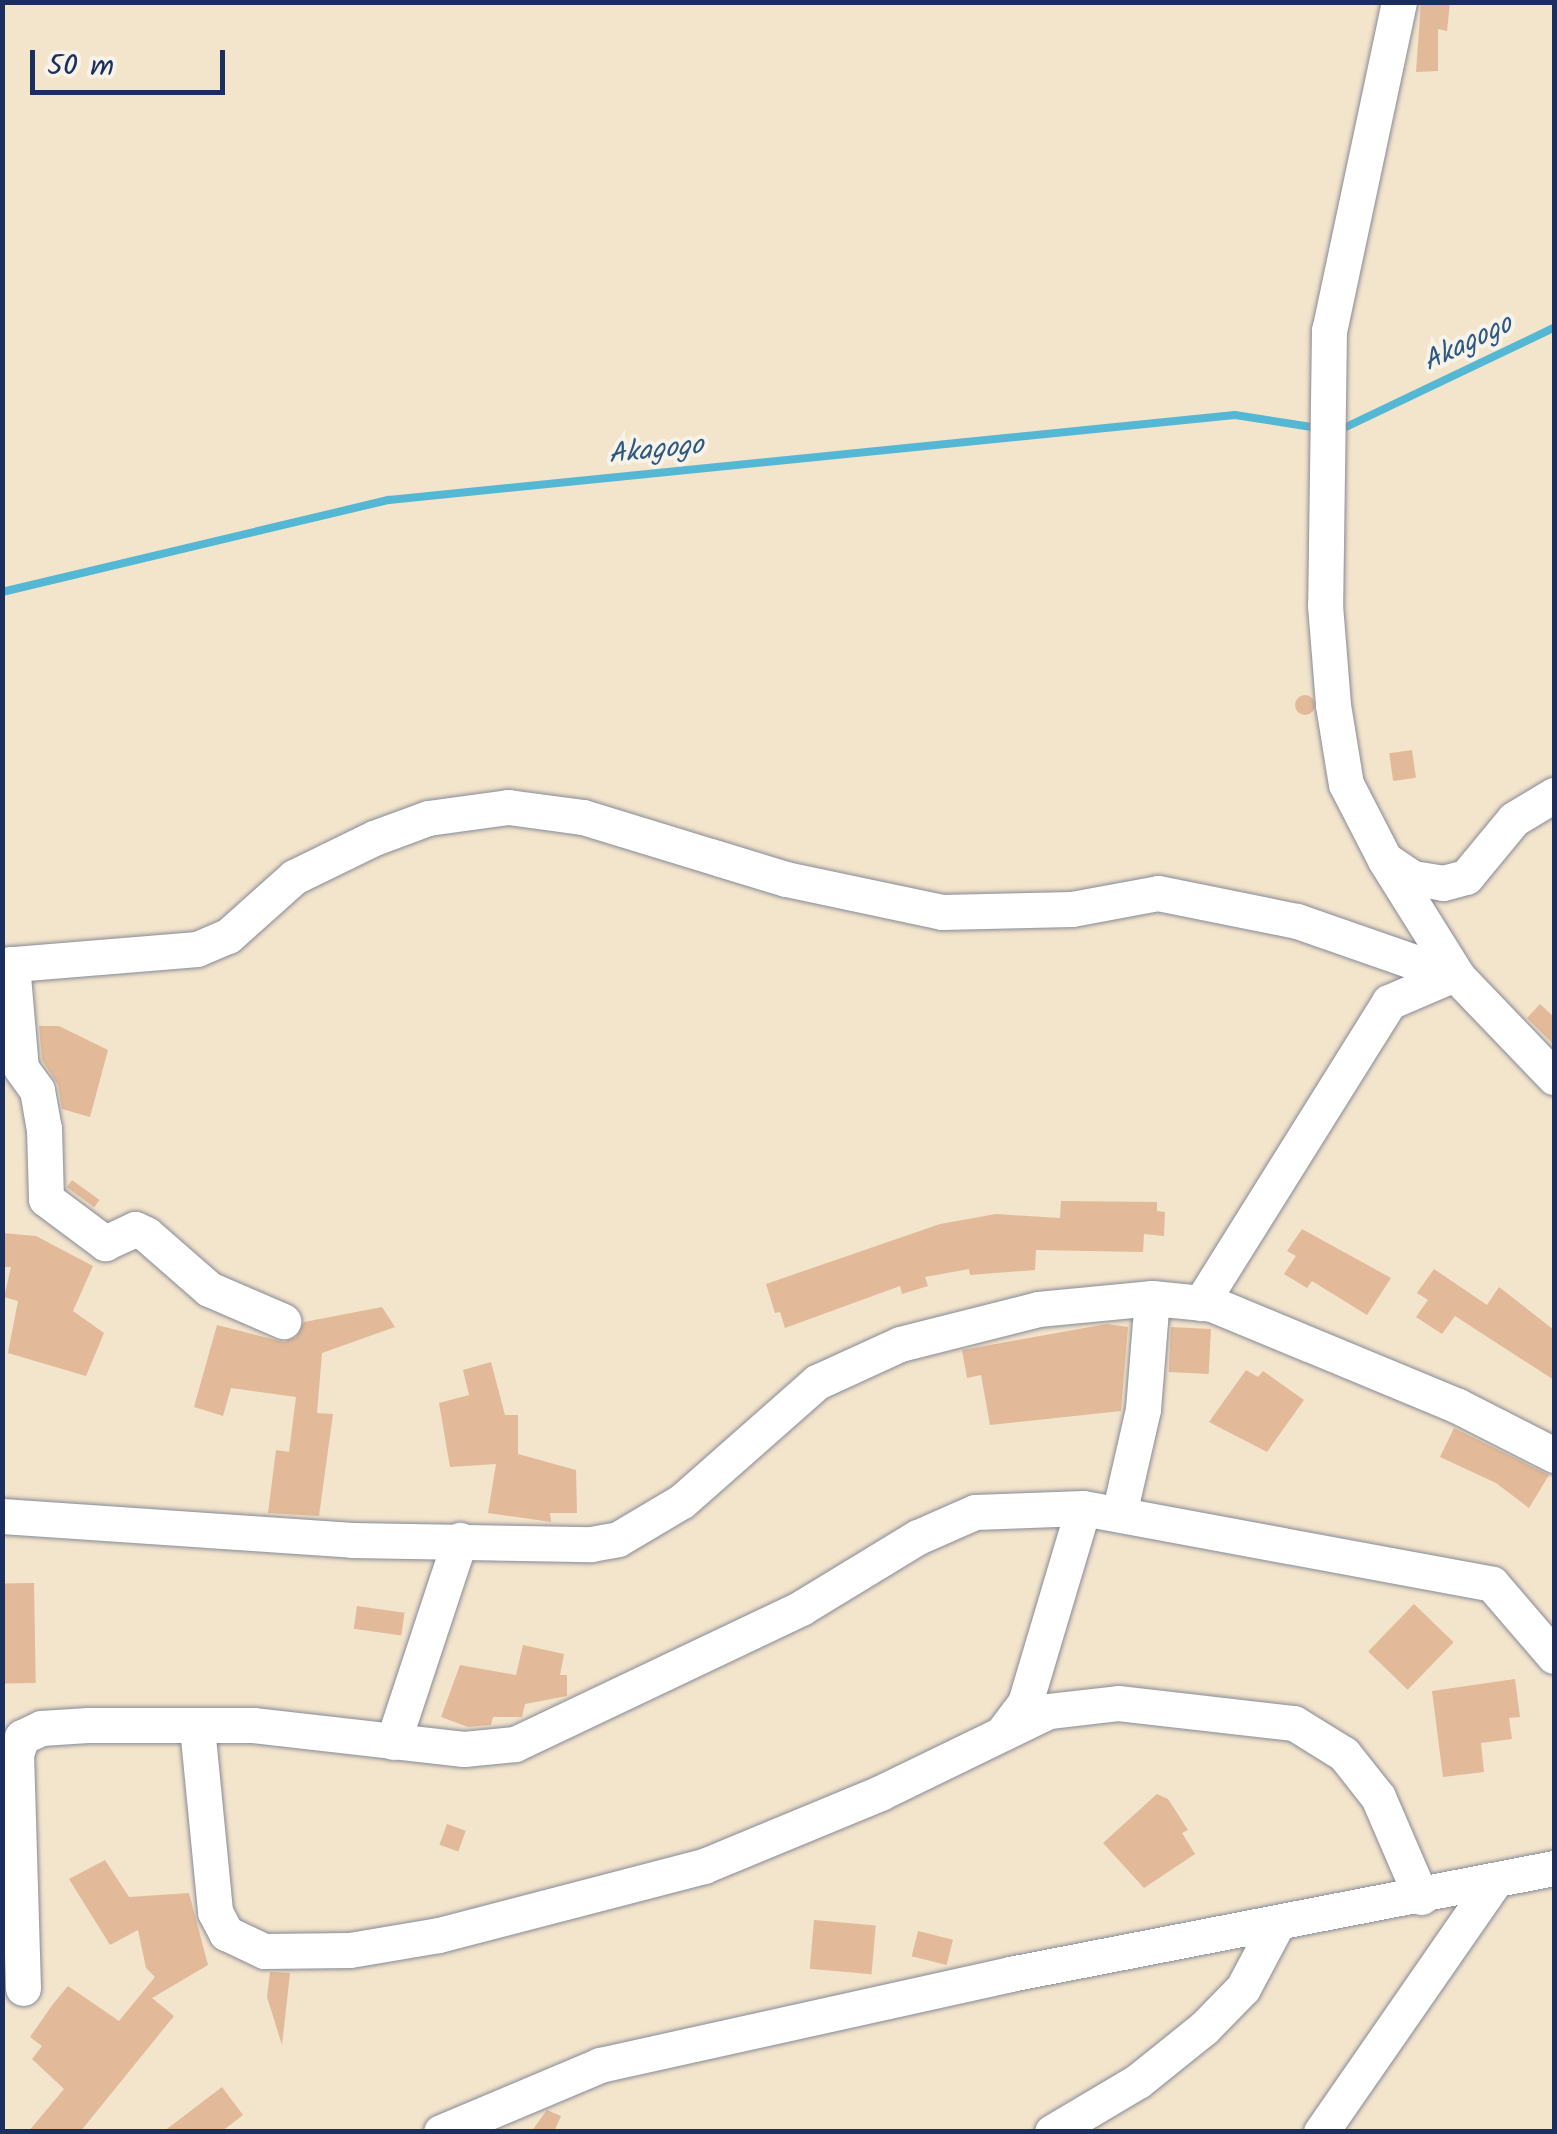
<!DOCTYPE html>
<html>
<head>
<meta charset="utf-8">
<style>
  body { margin:0 }
  #map { position:relative; width:1557px; height:2134px; overflow:hidden; background:#f3e4cc; font-family:Kalam,sans-serif }
  div>[style] { position:absolute }
  [style*='--x'] { left:calc(var(--x)*1px); top:calc(var(--y)*1px); width:calc(var(--w)*1px); rotate:calc(var(--a)*1deg) }
  .stream>* { height:8px; margin:-4px; padding:0 4px; transform-origin:4px; border-radius:4px; background:#54b7d3 }
  .building>* { inset:0; background:#e2ba99; transform-origin:0 0 }
  .round { border-radius:50% }
  .roads { filter:drop-shadow(0 0 2px #878a95) drop-shadow(0 0 2px #878a95) }
  .minor>* { height:35px; margin:-17.5px; padding:0 17.5px; transform-origin:17.5px; border-radius:17.5px; background:#fff }
  span { translate:-50% -50%; white-space:nowrap; text-align:center; line-height:1.15; -webkit-text-stroke:8px #f7f3e8; paint-order:stroke }
  .water-label { font-size:28px; color:#2c5881; font-style:italic }
  .frame { position:absolute; inset:0; border:5px solid #1b2f5e; pointer-events:none }
  .scale { position:absolute; left:30px; top:50px; width:195px; height:45px; box-sizing:border-box; border:5px solid #1b2f5e; border-top:0; padding-left:12px; font-size:30px; line-height:35px; white-space:nowrap; color:#1b2f5e; -webkit-text-stroke:8px #f7f3e8; paint-order:stroke }
</style>
</head>
<body>
<div id="map">
  <div class="stream">
    <div style="--x:1346;--y:427;--w:230;--a:-25.5"></div>
    <div style="--x:2;--y:592;--w:398;--a:-13.4"></div>
    <div style="--x:389;--y:500;--w:850;--a:-5.74"></div>
    <div style="--x:1235;--y:415;--w:84;--a:8.9"></div>
  </div>
  <div class="building">
    <div style="clip-path:polygon(1421px 2px,1450px 2px,1447px 31px,1438px 29px,1438px 71px,1416px 72px)"></div>
    <div class="round" style="left:1295px;top:695px;width:20px;height:20px"></div>
    <div style="left:1412px;top:750px;width:28px;height:23px;rotate:82deg"></div>
    <div style="clip-path:polygon(1540px 1004px,1554px 1017px,1554px 1045px,1527px 1018px)"></div>
    <div style="clip-path:polygon(39px 1026px,59px 1026px,108px 1050px,90px 1117px,62px 1109px,58px 1085px,42px 1060px)"></div>
    <div style="left:72px;top:1180px;width:34px;height:9px;rotate:36deg"></div>
    <div style="clip-path:polygon(1061px 1201px,1157px 1202px,1157px 1211px,1165px 1212px,1164px 1236px,1144px 1234px,1143px 1252px,1036px 1250px,1035px 1270px,970px 1275px,969px 1269px,925px 1277px,928px 1286px,902px 1294px,900px 1286px,785px 1328px,780px 1312px,775px 1313px,766px 1284px,940px 1224px,996px 1214px,1060px 1218px)"></div>
    <div style="clip-path:polygon(1302px 1229px,1391px 1278px,1367px 1315px,1312px 1281px,1307px 1288px,1284px 1274px,1296px 1256px,1287px 1251px)"></div>
    <div style="clip-path:polygon(2px 1233px,36px 1236px,93px 1266px,73px 1311px,104px 1333px,86px 1376px,8px 1353px,18px 1301px,4px 1297px,11px 1267px,2px 1267px)"></div>
    <div style="clip-path:polygon(1434px 1269px,1487px 1305px,1499px 1287px,1554px 1330px,1554px 1380px,1455px 1316px,1442px 1334px,1416px 1317px,1428px 1300px,1417px 1293px)"></div>
    <div style="clip-path:polygon(382px 1307px,395px 1327px,322px 1353px,317px 1413px,333px 1414px,319px 1516px,268px 1513px,276px 1450px,289px 1452px,296px 1397px,231px 1388px,223px 1416px,194px 1407px,217px 1325px,284px 1342px,296px 1337px,304px 1322px)"></div>
    <div style="clip-path:polygon(1107px 1324px,1128px 1327px,1121px 1411px,990px 1425px,981px 1375px,967px 1378px,962px 1350px)"></div>
    <div style="left:1171px;top:1327px;width:40px;height:45px;rotate:3deg"></div>
    <div style="clip-path:polygon(491px 1362px,505px 1415px,518px 1415px,518px 1454px,576px 1470px,577px 1513px,550px 1513px,551px 1522px,488px 1513px,496px 1464px,450px 1467px,439px 1403px,469px 1395px,463px 1370px)"></div>
    <div style="clip-path:polygon(1246px 1370px,1258px 1377px,1263px 1371px,1304px 1400px,1267px 1452px,1209px 1422px)"></div>
    <div style="clip-path:polygon(1454px 1428px,1549px 1475px,1529px 1508px,1496px 1483px,1440px 1457px)"></div>
    <div style="left:34px;top:1583px;width:100px;height:32px;rotate:89deg"></div>
    <div style="left:1414px;top:1604px;width:55px;height:66px;rotate:44deg"></div>
    <div style="left:357px;top:1606px;width:48px;height:23px;rotate:8deg"></div>
    <div style="clip-path:polygon(523px 1645px,564px 1654px,560px 1675px,567px 1675px,567px 1696px,525px 1704px,522px 1717px,493px 1717px,491px 1725px,468px 1727px,441px 1717px,460px 1665px,516px 1675px)"></div>
    <div style="clip-path:polygon(1515px 1679px,1520px 1717px,1509px 1718px,1512px 1739px,1481px 1743px,1484px 1772px,1443px 1777px,1432px 1691px)"></div>
    <div style="clip-path:polygon(1157px 1794px,1168px 1799px,1188px 1830px,1182px 1833px,1195px 1854px,1144px 1888px,1103px 1843px)"></div>
    <div style="left:447px;top:1824px;width:20px;height:22px;rotate:20deg"></div>
    <div style="clip-path:polygon(105px 1860px,129px 1897px,189px 1893px,208px 1965px,152px 1998px,174px 2016px,80px 2132px,28px 2132px,64px 2089px,32px 2059px,42px 2046px,30px 2037px,53px 2004px,68px 1986px,119px 2021px,155px 1977px,146px 1968px,138px 1930px,110px 1945px,69px 1879px)"></div>
    <div style="left:814px;top:1920px;width:62px;height:49px;rotate:5deg"></div>
    <div style="left:918px;top:1931px;width:36px;height:26px;rotate:14deg"></div>
    <div style="clip-path:polygon(270px 1972px,290px 1973px,282px 2045px,267px 1997px)"></div>
    <div style="clip-path:polygon(222px 2087px,243px 2115px,221px 2132px,163px 2132px)"></div>
    <div style="clip-path:polygon(547px 2110px,561px 2116px,554px 2132px,531px 2132px)"></div>
  </div>
  <div class="roads">
    <div class="minor">
      <div style="--x:1399;--y:2;--w:335;--a:102"></div>
      <div style="--x:1329;--y:330;--w:275;--a:90.8"></div>
      <div style="--x:1325;--y:605;--w:100;--a:85.4"></div>
      <div style="--x:1333;--y:705;--w:80;--a:80.7"></div>
      <div style="--x:1346;--y:784;--w:85;--a:62.8"></div>
      <div style="--x:1385;--y:860;--w:138;--a:58"></div>
      <div style="--x:1458;--y:977;--w:139;--a:46.2"></div>
      <div style="--x:1386;--y:860;--w:32;--a:34"></div>
      <div style="--x:1413;--y:878;--w:30;--a:9"></div>
      <div style="--x:1443;--y:883;--w:24;--a:-15"></div>
      <div style="--x:1466;--y:877;--w:75;--a:-50.4"></div>
      <div style="--x:1514;--y:819;--w:47;--a:-31"></div>
      <div style="--x:12;--y:964;--w:104;--a:85.1"></div>
      <div style="--x:21;--y:1068;--w:27;--a:54"></div>
      <div style="--x:37;--y:1090;--w:39;--a:80"></div>
      <div style="--x:44;--y:1128;--w:71;--a:88.4"></div>
      <div style="--x:46;--y:1199;--w:74;--a:36.7"></div>
      <div style="--x:105;--y:1243;--w:33;--a:-25"></div>
      <div style="--x:135;--y:1229;--w:12;--a:24"></div>
      <div style="--x:146;--y:1234;--w:84;--a:41.1"></div>
      <div style="--x:209;--y:1289;--w:81;--a:23.4"></div>
      <div style="--x:2;--y:965;--w:196;--a:-4.7"></div>
      <div style="--x:197;--y:949;--w:34;--a:-23"></div>
      <div style="--x:228;--y:936;--w:89;--a:-41.8"></div>
      <div style="--x:294;--y:877;--w:89;--a:-26"></div>
      <div style="--x:374;--y:838;--w:58;--a:-20.3"></div>
      <div style="--x:428;--y:818;--w:81;--a:-7.8"></div>
      <div style="--x:508;--y:807;--w:76;--a:7.6"></div>
      <div style="--x:583;--y:817;--w:212;--a:17"></div>
      <div style="--x:786;--y:879;--w:159;--a:11.9"></div>
      <div style="--x:942;--y:912;--w:130;--a:-1.3"></div>
      <div style="--x:1072;--y:909;--w:87;--a:-10.5"></div>
      <div style="--x:1158;--y:893;--w:142;--a:11.4"></div>
      <div style="--x:1297;--y:921;--w:170;--a:19.2"></div>
      <div style="--x:1201;--y:1303;--w:355;--a:-58"></div>
      <div style="--x:1389;--y:1002;--w:69;--a:-23.2"></div>
      <div style="--x:1119;--y:1514;--w:108;--a:-77.1"></div>
      <div style="--x:1143;--y:1409;--w:111;--a:-85.4"></div>
      <div style="--x:2;--y:1516;--w:351;--a:3.9"></div>
      <div style="--x:352;--y:1540;--w:239;--a:1"></div>
      <div style="--x:591;--y:1544;--w:27;--a:-10"></div>
      <div style="--x:618;--y:1539;--w:74;--a:-30.7"></div>
      <div style="--x:682;--y:1501;--w:180;--a:-41.4"></div>
      <div style="--x:817;--y:1382;--w:91;--a:-24.6"></div>
      <div style="--x:900;--y:1344;--w:142;--a:-14.2"></div>
      <div style="--x:1038;--y:1309;--w:115;--a:-5.5"></div>
      <div style="--x:1152;--y:1298;--w:60;--a:5.7"></div>
      <div style="--x:1212;--y:1304;--w:266;--a:22.5"></div>
      <div style="--x:1458;--y:1406;--w:108;--a:27"></div>
      <div style="--x:197;--y:1727;--w:186;--a:84.4"></div>
      <div style="--x:215;--y:1912;--w:24;--a:62"></div>
      <div style="--x:226;--y:1933;--w:42;--a:25.3"></div>
      <div style="--x:264;--y:1951;--w:86;--a:-0.7"></div>
      <div style="--x:350;--y:1950;--w:90;--a:-9.6"></div>
      <div style="--x:439;--y:1935;--w:274;--a:-14.6"></div>
      <div style="--x:704;--y:1866;--w:191;--a:-22.5"></div>
      <div style="--x:880;--y:1793;--w:188;--a:-25.9"></div>
      <div style="--x:1049;--y:1711;--w:69;--a:-6.6"></div>
      <div style="--x:1118;--y:1703;--w:177;--a:6.5"></div>
      <div style="--x:1294;--y:1723;--w:59;--a:31.8"></div>
      <div style="--x:1344;--y:1754;--w:55;--a:51.7"></div>
      <div style="--x:1378;--y:1797;--w:109;--a:66.7"></div>
      <div style="--x:1003;--y:1732;--w:36;--a:-53"></div>
      <div style="--x:1025;--y:1703;--w:203;--a:-73.4"></div>
      <div style="--x:393;--y:1742;--w:213;--a:-71.7"></div>
      <div style="--x:23;--y:1988;--w:234;--a:-91.7"></div>
      <div style="--x:16;--y:1754;--w:18;--a:-71"></div>
      <div style="--x:22;--y:1737;--w:21;--a:-25"></div>
      <div style="--x:41;--y:1728;--w:47;--a:-3.7"></div>
      <div style="--x:88;--y:1725;--w:165;--a:0"></div>
      <div style="--x:253;--y:1725;--w:212;--a:6.5"></div>
      <div style="--x:464;--y:1749;--w:51;--a:-5.6"></div>
      <div style="--x:515;--y:1744;--w:317;--a:-25.4"></div>
      <div style="--x:801;--y:1608;--w:137;--a:-31.3"></div>
      <div style="--x:918;--y:1537;--w:62;--a:-23.7"></div>
      <div style="--x:975;--y:1512;--w:108;--a:-2.1"></div>
      <div style="--x:1083;--y:1508;--w:416;--a:10.5"></div>
      <div style="--x:1492;--y:1584;--w:95;--a:49.3"></div>
      <div style="--x:441;--y:2132;--w:173;--a:-22.8"></div>
      <div style="--x:600;--y:2065;--w:420;--a:-12.5"></div>
      <div style="--x:1010;--y:1974;--w:554;--a:-11.03"></div>
      <div style="--x:1052;--y:2132;--w:100;--a:-30.7"></div>
      <div style="--x:1138;--y:2081;--w:85;--a:-38.8"></div>
      <div style="--x:1204;--y:2028;--w:56;--a:-45.7"></div>
      <div style="--x:1243;--y:1988;--w:72;--a:-62"></div>
      <div style="--x:1321;--y:2132;--w:304;--a:-55.3"></div>
    </div>
  </div>
  <div class="water-label">
    <span style="left:1468px;top:344px;rotate:-26deg">Akagogo</span>
    <span style="left:656px;top:451px;rotate:-6deg">Akagogo</span>
  </div>
  <div class="frame"></div>
  <div class="scale">50 m</div>
</div>
</body>
</html>
